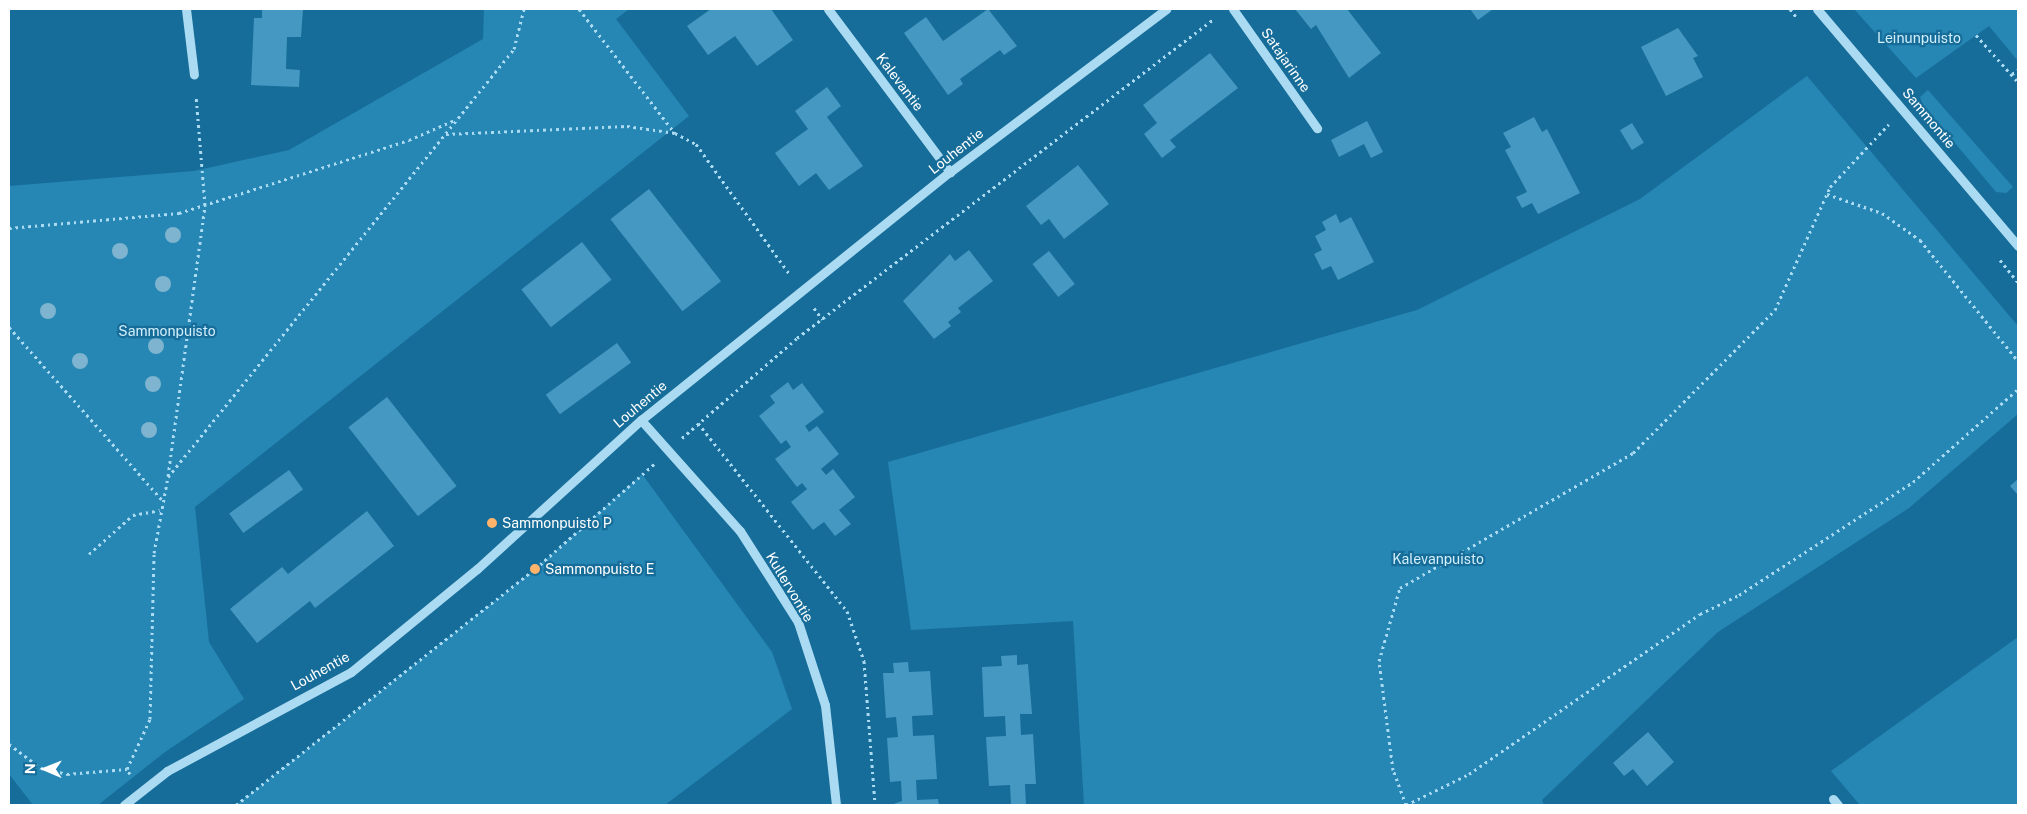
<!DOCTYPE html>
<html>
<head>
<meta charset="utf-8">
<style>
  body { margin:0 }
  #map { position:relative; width:2027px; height:814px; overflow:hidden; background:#176d99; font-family:"Public Sans",sans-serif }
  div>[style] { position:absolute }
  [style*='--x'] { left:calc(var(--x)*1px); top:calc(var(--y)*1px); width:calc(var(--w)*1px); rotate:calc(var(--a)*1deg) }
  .green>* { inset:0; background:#2687b5 }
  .building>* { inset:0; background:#4498c1; transform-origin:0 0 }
  .path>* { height:3px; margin-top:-1.5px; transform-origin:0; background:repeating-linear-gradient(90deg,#abdbf2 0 2.5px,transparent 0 6.5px) }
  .minor>* { height:9px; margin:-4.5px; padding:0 4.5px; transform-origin:4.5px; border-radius:4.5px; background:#abdbf2 }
  .trees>* { width:16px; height:16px; margin:-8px; border-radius:50%; background:#7eb4cf }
  .dots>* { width:14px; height:14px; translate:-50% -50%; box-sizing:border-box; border:2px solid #176d99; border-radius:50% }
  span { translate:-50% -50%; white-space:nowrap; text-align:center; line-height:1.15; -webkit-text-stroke:4.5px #176d99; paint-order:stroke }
  .park-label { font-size:14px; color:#d2effc }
  .street-label { font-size:14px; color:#fff }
  .poi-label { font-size:14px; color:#fff }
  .left { translate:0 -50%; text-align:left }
  .frame { position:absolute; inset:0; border:10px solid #fff; pointer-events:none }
  .north { position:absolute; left:20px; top:744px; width:50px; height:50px; -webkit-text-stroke:4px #176d99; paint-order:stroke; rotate:271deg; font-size:14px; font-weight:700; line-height:20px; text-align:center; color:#fff }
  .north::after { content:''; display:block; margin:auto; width:18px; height:22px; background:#fff; clip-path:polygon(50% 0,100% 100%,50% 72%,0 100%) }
</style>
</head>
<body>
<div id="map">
  <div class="green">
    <div style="clip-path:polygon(484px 9px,629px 9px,616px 19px,689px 116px,195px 507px,209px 642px,244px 699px,165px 752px,98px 805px,33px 805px,9px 774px,9px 186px,194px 171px,289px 150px,483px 39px)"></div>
    <div style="clip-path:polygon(1854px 9px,2018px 9px,2018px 61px,1989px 26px,1916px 78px)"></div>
    <div style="clip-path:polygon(1807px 76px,2018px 326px,2018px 414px,1909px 508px,1718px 632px,1542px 800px,1544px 805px,1084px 805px,1073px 621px,911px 630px,888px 462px,1417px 310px,1640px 199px)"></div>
    <div style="clip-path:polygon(1928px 90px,2013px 187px,2006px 193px,1996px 192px,1923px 105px,1920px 97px)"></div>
    <div style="clip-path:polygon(642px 474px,772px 652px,792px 709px,665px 805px,236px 805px,535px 569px)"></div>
    <div style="clip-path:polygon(2018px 637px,2018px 805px,1860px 805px,1831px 771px)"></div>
  </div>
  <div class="building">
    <div style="clip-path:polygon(262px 9px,303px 9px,301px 37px,287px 37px,286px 69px,300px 70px,299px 87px,251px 85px,254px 18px,262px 18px)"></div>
    <div style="clip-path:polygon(711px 9px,771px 9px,793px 40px,757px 66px,735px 36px,708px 55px,687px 26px)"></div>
    <div style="clip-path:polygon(988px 9px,1017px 46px,1004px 55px,1000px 50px,960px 79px,963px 84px,948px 95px,904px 33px,926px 17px,943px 41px)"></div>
    <div style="clip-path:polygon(1295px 9px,1347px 9px,1381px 53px,1349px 78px,1316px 25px,1311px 29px)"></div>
    <div style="clip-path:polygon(1470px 9px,1493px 9px,1478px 20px)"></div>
    <div style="clip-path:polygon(1678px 28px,1698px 56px,1693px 58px,1703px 77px,1666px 96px,1641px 47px)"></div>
    <div style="clip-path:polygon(1210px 53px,1238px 88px,1170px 140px,1176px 147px,1162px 158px,1144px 134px,1157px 123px,1143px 105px)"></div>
    <div style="clip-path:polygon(827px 87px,841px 106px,827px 117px,863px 166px,829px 190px,816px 173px,799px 186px,775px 153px,808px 129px,795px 111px)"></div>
    <div style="clip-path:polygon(1534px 117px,1542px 132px,1547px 129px,1580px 193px,1538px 214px,1532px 203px,1522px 208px,1516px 197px,1527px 192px,1505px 150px,1511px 147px,1503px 133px)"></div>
    <div style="clip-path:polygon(1367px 121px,1383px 152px,1371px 158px,1364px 144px,1339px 157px,1331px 140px)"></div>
    <div style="left:1632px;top:123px;width:23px;height:14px;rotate:59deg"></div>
    <div style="clip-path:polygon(1078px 165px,1109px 204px,1064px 239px,1049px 219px,1041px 225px,1026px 206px)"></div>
    <div style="left:649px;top:189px;width:117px;height:49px;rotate:52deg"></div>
    <div style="clip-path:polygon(1336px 214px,1340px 223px,1351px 217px,1374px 262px,1338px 280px,1331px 266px,1322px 270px,1314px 254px,1322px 250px,1315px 236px,1326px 230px,1322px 222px)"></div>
    <div style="left:582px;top:242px;width:48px;height:77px;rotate:52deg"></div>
    <div style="clip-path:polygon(969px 250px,993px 281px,958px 308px,961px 312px,948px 322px,951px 326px,934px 339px,903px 301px,950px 254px,955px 261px)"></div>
    <div style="left:1049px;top:251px;width:42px;height:21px;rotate:52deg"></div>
    <div style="left:617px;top:343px;width:24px;height:88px;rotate:54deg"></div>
    <div style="clip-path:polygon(788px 382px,793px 390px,802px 383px,824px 412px,805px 426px,809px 432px,817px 426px,839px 454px,821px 469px,826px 475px,833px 469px,855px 497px,839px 510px,851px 524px,835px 536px,824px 522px,813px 530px,791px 502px,807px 489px,802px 483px,797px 487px,775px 459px,791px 447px,786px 440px,781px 444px,759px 416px,775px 403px,770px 396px)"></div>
    <div style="left:387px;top:397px;width:113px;height:49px;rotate:52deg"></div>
    <div style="left:289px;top:470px;width:24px;height:74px;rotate:54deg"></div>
    <div style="clip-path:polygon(2018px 479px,2018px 495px,2010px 486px)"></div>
    <div style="clip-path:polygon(367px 511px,394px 546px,315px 608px,310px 601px,257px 643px,230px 609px,282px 567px,288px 574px)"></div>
    <div style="clip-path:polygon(1017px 655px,1017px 665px,1028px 664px,1032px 714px,1020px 714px,1021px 735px,1033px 734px,1036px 784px,1025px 784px,1026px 805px,1011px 805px,1010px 785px,989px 786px,986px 737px,1006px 736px,1005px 716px,984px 717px,982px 667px,1002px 666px,1001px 656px)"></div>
    <div style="clip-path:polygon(908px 662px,909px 672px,930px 671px,933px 715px,912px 716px,913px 736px,934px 735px,937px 779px,916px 780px,917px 800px,938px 799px,939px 805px,891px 805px,902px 801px,901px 781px,890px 782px,887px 738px,898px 737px,896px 717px,886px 718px,883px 673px,894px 673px,893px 663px)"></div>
    <div style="clip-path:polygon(1648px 732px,1674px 762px,1647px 786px,1633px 769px,1624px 776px,1613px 763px)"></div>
  </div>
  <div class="path">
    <div style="--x:579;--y:9;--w:157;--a:52.3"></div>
    <div style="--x:1790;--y:9;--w:11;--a:52"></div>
    <div style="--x:1976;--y:35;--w:63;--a:48.2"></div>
    <div style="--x:2012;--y:74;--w:7;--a:-34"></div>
    <div style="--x:446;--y:134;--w:181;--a:-2.5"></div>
    <div style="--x:627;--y:126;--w:49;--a:8.3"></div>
    <div style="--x:675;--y:133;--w:24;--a:28"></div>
    <div style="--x:696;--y:144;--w:161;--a:54.3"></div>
    <div style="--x:1827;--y:194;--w:58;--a:19.1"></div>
    <div style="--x:1882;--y:213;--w:47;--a:35.4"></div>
    <div style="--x:1920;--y:240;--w:156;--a:51"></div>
    <div style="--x:9;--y:228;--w:171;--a:-5"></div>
    <div style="--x:179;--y:213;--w:241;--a:-17.6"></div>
    <div style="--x:409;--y:140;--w:52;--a:-23.6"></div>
    <div style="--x:2000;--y:260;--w:28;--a:51"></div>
    <div style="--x:814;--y:308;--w:14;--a:54"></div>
    <div style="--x:9;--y:327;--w:230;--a:48.5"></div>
    <div style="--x:698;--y:423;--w:240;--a:51.6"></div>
    <div style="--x:847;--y:611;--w:53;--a:71.2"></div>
    <div style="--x:864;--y:661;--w:144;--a:85.6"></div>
    <div style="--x:682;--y:438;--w:152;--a:-41"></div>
    <div style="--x:797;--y:338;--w:526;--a:-37.44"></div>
    <div style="--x:168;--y:476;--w:274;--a:-82.2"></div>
    <div style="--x:205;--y:205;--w:110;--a:-94.7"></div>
    <div style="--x:89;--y:554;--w:59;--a:-41.6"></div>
    <div style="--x:133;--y:515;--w:27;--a:-10"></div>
    <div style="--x:9;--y:744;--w:40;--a:37"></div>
    <div style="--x:41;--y:768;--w:27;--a:13"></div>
    <div style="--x:67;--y:774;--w:60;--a:-4.8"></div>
    <div style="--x:130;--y:774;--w:6;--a:-121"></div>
    <div style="--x:127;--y:769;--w:55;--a:-65.3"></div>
    <div style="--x:150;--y:719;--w:166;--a:-88.6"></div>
    <div style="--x:154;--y:553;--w:77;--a:-79.6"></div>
    <div style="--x:168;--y:477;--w:550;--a:-51.05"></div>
    <div style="--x:514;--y:49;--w:41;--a:-76"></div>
    <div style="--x:236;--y:805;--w:381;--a:-38.3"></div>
    <div style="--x:535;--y:569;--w:159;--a:-41.4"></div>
    <div style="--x:1406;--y:805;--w:37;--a:-110"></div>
    <div style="--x:1393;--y:770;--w:110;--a:-97.3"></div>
    <div style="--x:1379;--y:661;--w:76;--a:-74"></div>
    <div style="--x:1400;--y:588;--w:269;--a:-30.1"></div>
    <div style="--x:1633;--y:453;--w:202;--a:-45.2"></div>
    <div style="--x:1775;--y:310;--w:135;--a:-65.9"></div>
    <div style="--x:1830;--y:187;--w:86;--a:-46.9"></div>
    <div style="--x:1406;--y:805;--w:70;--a:-26.2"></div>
    <div style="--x:1469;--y:774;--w:281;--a:-34.7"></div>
    <div style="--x:1700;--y:614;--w:43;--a:-26"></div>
    <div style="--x:1739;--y:595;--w:207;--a:-33"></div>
    <div style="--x:1913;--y:482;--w:140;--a:-41.5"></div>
  </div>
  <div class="minor">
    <div style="--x:186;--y:9;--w:66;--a:83.1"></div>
    <div style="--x:828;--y:9;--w:204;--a:53.2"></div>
    <div style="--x:1233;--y:9;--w:146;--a:54.8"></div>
    <div style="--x:1817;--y:9;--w:311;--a:49.7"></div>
    <div style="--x:641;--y:420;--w:149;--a:48.3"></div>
    <div style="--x:740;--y:531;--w:108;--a:57.5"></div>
    <div style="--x:798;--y:622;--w:87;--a:72"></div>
    <div style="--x:825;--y:705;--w:101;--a:83.7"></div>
    <div style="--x:1833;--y:799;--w:8;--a:50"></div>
    <div style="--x:124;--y:805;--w:55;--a:-38.3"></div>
    <div style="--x:167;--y:771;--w:209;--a:-28.3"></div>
    <div style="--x:351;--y:672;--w:163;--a:-39.3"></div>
    <div style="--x:477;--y:569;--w:222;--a:-42.3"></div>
    <div style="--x:641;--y:420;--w:396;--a:-38.8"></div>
    <div style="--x:950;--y:172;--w:271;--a:-37"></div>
  </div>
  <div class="trees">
    <div style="left:173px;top:235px"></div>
    <div style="left:120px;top:251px"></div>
    <div style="left:163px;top:284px"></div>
    <div style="left:48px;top:311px"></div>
    <div style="left:156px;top:346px"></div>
    <div style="left:80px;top:361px"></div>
    <div style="left:153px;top:384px"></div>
    <div style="left:149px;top:430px"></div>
  </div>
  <div class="dots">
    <div style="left:492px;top:523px;background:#ffb36b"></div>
    <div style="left:535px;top:569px;background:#ffb36b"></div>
  </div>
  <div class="park-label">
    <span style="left:1919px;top:38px">Leinunpuisto</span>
    <span style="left:167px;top:331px">Sammonpuisto</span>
    <span style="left:1438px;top:559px">Kalevanpuisto</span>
  </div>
  <div class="street-label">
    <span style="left:1286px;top:60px;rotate:55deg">Satajarinne</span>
    <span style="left:900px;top:82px;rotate:53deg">Kalevantie</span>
    <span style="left:1929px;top:118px;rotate:50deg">Sammontie</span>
    <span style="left:956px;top:151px;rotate:-38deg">Louhentie</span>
    <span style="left:640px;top:404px;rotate:-40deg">Louhentie</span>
    <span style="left:790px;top:587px;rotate:59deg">Kullervontie</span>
    <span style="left:320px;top:671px;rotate:-29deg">Louhentie</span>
  </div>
  <div class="poi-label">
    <span class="left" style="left:502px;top:523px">Sammonpuisto P</span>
    <span class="left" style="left:545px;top:569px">Sammonpuisto E</span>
  </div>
  <div class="frame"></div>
  <div class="north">N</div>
</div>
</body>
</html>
